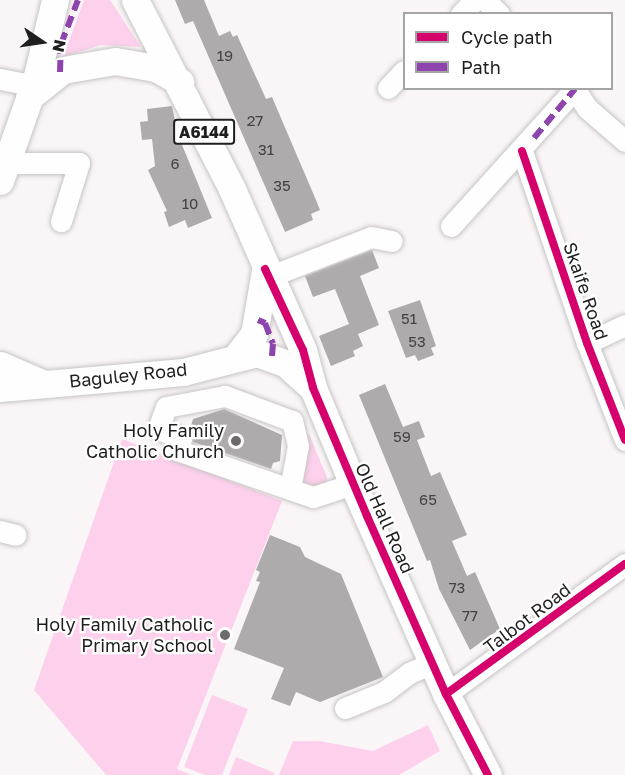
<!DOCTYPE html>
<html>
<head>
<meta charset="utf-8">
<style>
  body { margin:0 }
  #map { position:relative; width:625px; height:775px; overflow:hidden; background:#faf6f8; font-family:"Golos Text",sans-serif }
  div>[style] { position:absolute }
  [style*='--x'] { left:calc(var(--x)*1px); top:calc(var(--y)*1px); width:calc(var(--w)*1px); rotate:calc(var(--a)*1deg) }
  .green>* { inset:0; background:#fdd0eb }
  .building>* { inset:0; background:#aeabad }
  .roads { filter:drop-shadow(0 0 2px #c6c4c5) drop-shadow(0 0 2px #c6c4c5) }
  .minor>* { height:21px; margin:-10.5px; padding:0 10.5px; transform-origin:10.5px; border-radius:10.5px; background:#fefefe }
  .major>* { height:27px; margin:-13.5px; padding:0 13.5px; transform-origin:13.5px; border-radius:13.5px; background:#fefefe }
  .quiet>* { height:6px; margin-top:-3px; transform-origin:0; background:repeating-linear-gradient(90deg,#8e44ad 0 12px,transparent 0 18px) }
  .cycleway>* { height:8px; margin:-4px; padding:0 4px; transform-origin:4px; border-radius:4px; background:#d6006c }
  .dots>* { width:16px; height:16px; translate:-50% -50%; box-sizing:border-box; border:3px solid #fff; border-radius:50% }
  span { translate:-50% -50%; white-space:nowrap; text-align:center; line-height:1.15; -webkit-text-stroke:4.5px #fff; paint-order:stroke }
  .number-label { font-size:15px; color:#444243 }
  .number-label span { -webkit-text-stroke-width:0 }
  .shield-label span { padding:2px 4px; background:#fff; border:2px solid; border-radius:4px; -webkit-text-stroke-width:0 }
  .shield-label { font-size:16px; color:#201f20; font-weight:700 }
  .street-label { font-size:18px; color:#201f20 }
  .poi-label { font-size:18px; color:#201f20 }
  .right { translate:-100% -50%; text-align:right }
  .legend { position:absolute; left:403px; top:12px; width:210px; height:78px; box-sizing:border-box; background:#fff; border:2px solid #a6a5a6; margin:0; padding:8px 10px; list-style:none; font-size:18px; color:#201f20 }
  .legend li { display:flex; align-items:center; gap:12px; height:30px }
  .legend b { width:30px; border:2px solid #a6a5a6 }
  .north { position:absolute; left:12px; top:12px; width:60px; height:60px; -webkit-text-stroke:4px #fff; paint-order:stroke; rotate:103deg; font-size:16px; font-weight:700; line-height:24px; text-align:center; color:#201f20 }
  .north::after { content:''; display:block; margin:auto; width:21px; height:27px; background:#201f20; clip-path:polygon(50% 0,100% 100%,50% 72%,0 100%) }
</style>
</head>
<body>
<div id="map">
  <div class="green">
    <div style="clip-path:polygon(84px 0,110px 0,141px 47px,101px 45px,63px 57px)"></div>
    <div style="clip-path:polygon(309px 434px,327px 477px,327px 484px,319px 490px,302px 484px,299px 472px,304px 438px)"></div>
    <div style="clip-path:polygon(122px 439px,282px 501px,177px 769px,191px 775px,106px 775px,34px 690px)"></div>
    <div style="clip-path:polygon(212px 695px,248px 709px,222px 775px,205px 775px,184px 767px)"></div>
    <div style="clip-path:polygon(428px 725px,440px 751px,399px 775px,279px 775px,293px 741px,319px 741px,373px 751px)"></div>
    <div style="clip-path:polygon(236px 757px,275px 773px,274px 775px,229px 775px)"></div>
  </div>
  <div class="building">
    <div style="clip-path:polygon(175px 0,204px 0,219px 36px,230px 31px,233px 37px,237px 35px,266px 99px,272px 97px,316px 200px,320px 210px,311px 214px,313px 220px,285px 232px,193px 21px,185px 24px)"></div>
    <div style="clip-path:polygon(172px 106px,178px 135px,212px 218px,188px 228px,185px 220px,169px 227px,164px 212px,167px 211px,148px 170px,155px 166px,152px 139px,142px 140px,140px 122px,148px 121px,147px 109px)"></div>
    <div style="clip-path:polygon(372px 250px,379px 268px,360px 276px,379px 325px,358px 334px,363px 346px,353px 351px,355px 356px,331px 366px,319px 336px,349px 324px,335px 289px,313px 297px,305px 276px)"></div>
    <div style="clip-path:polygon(420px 300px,436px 346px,431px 348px,434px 355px,418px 361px,415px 355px,406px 358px,388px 311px)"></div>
    <div style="clip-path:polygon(385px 384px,403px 427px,419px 421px,425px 437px,417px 440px,431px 476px,440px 472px,467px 535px,452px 541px,467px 576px,475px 572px,500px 629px,470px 650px,439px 589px,430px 560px,427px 561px,359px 395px)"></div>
    <div style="clip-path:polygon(224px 409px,282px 435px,280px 461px,273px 463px,271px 469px,193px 442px,190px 429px,193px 419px)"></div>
    <div style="clip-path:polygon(270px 535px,300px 547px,305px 557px,341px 574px,383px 677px,320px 702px,296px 692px,290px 706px,271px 699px,284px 668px,234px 649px,260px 582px,256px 581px,260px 572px,256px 570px)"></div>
  </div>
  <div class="roads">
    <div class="minor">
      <div style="--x:485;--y:0;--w:20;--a:45"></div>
      <div style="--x:461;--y:14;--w:20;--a:-45"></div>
      <div style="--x:0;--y:79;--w:33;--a:11"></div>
      <div style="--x:388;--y:88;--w:23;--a:-47"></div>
      <div style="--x:574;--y:88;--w:24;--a:57"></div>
      <div style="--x:587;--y:108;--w:50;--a:41"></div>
      <div style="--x:522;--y:151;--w:203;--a:71.3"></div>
      <div style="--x:587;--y:343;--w:104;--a:68.6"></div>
      <div style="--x:6;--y:163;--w:73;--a:0"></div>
      <div style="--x:79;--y:163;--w:61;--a:107.2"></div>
      <div style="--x:451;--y:226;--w:185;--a:-47.9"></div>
      <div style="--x:268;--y:277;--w:110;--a:-21.2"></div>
      <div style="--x:371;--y:237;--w:21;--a:11"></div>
      <div style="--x:587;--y:343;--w:42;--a:-25.3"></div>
      <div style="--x:290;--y:489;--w:44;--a:-79.5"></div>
      <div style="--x:298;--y:446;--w:26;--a:-103"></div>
      <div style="--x:292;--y:421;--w:72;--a:-159.5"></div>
      <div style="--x:225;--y:396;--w:60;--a:169.4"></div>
      <div style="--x:166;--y:407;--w:23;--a:110"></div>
      <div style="--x:158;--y:429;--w:25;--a:21"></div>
      <div style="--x:181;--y:438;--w:13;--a:108"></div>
      <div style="--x:177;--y:450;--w:144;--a:19.1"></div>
      <div style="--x:313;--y:497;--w:42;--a:-18"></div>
      <div style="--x:0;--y:531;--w:16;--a:14"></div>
      <div style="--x:446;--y:694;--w:221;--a:-36"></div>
      <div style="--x:345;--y:708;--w:42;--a:-22.3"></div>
      <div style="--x:384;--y:692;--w:31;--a:-37"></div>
      <div style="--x:409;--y:673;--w:25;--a:-23"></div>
    </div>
    <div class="major">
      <div style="--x:135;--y:0;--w:212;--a:62.8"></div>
      <div style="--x:232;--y:189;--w:176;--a:66.2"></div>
      <div style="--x:303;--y:350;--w:39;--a:75"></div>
      <div style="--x:313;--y:388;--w:104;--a:67.4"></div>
      <div style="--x:353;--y:484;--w:230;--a:66.1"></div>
      <div style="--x:446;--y:694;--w:91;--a:62.6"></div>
      <div style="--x:29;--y:97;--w:43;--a:-38.5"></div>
      <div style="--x:63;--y:70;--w:53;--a:-9.8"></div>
      <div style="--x:115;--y:61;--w:42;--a:9.7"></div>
      <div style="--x:156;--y:68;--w:28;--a:30"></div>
      <div style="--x:0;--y:181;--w:111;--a:-70.6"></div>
      <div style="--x:37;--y:76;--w:78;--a:-76.7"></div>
      <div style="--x:236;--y:357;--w:29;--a:-52"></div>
      <div style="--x:254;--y:334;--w:65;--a:-80.2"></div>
      <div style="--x:0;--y:365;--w:46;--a:23.2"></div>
      <div style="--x:0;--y:388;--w:184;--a:-5"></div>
      <div style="--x:183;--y:372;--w:76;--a:-14.4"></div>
      <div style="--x:257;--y:353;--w:30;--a:20"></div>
      <div style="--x:285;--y:363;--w:38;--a:42"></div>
    </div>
  </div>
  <div class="quiet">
    <div style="--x:60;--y:72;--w:28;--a:-88"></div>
    <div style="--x:61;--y:44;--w:47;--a:-68.9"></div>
    <div style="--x:534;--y:138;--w:64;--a:-50.1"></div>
    <div style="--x:258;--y:320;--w:8;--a:23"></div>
    <div style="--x:265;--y:323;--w:22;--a:69"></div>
    <div style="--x:273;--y:344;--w:12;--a:95"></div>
  </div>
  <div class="cycleway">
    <div style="--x:522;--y:151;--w:203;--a:71.3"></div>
    <div style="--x:587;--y:343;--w:104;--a:68.6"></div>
    <div style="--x:265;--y:269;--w:89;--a:64.9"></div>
    <div style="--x:303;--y:350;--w:39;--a:75"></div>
    <div style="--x:313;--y:388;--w:139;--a:67.1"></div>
    <div style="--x:367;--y:516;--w:195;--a:66.1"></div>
    <div style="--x:446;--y:694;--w:91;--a:62.6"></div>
    <div style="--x:446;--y:694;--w:221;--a:-36"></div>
  </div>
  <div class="dots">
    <div style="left:236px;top:441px;background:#6c6a6c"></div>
    <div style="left:225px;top:635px;background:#6c6a6c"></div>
  </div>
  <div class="number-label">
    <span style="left:225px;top:56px">19</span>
    <span style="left:255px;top:121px">27</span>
    <span style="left:266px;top:150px">31</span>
    <span style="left:175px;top:164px">6</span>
    <span style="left:282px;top:186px">35</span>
    <span style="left:190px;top:204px">10</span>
    <span style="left:409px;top:319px">51</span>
    <span style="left:417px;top:342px">53</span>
    <span style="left:402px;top:437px">59</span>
    <span style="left:428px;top:500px">65</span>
    <span style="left:457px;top:588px">73</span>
    <span style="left:470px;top:616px">77</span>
  </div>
  <div class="shield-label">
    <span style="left:204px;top:132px">A6144</span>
  </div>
  <div class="street-label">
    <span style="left:586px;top:291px;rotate:71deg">Skaife Road</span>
    <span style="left:128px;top:375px;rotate:-6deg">Baguley Road</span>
    <span style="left:385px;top:518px;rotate:66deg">Old Hall Road</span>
    <span style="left:527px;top:618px;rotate:-37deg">Talbot Road</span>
  </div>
  <div class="poi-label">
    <span class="right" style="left:224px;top:441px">Holy Family<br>Catholic Church</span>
    <span class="right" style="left:213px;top:635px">Holy Family Catholic<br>Primary School</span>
  </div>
  <ul class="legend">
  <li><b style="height:8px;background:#d6006c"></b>Cycle path</li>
  <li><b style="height:8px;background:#8e44ad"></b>Path</li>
  </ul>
  <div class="north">N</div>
</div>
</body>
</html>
